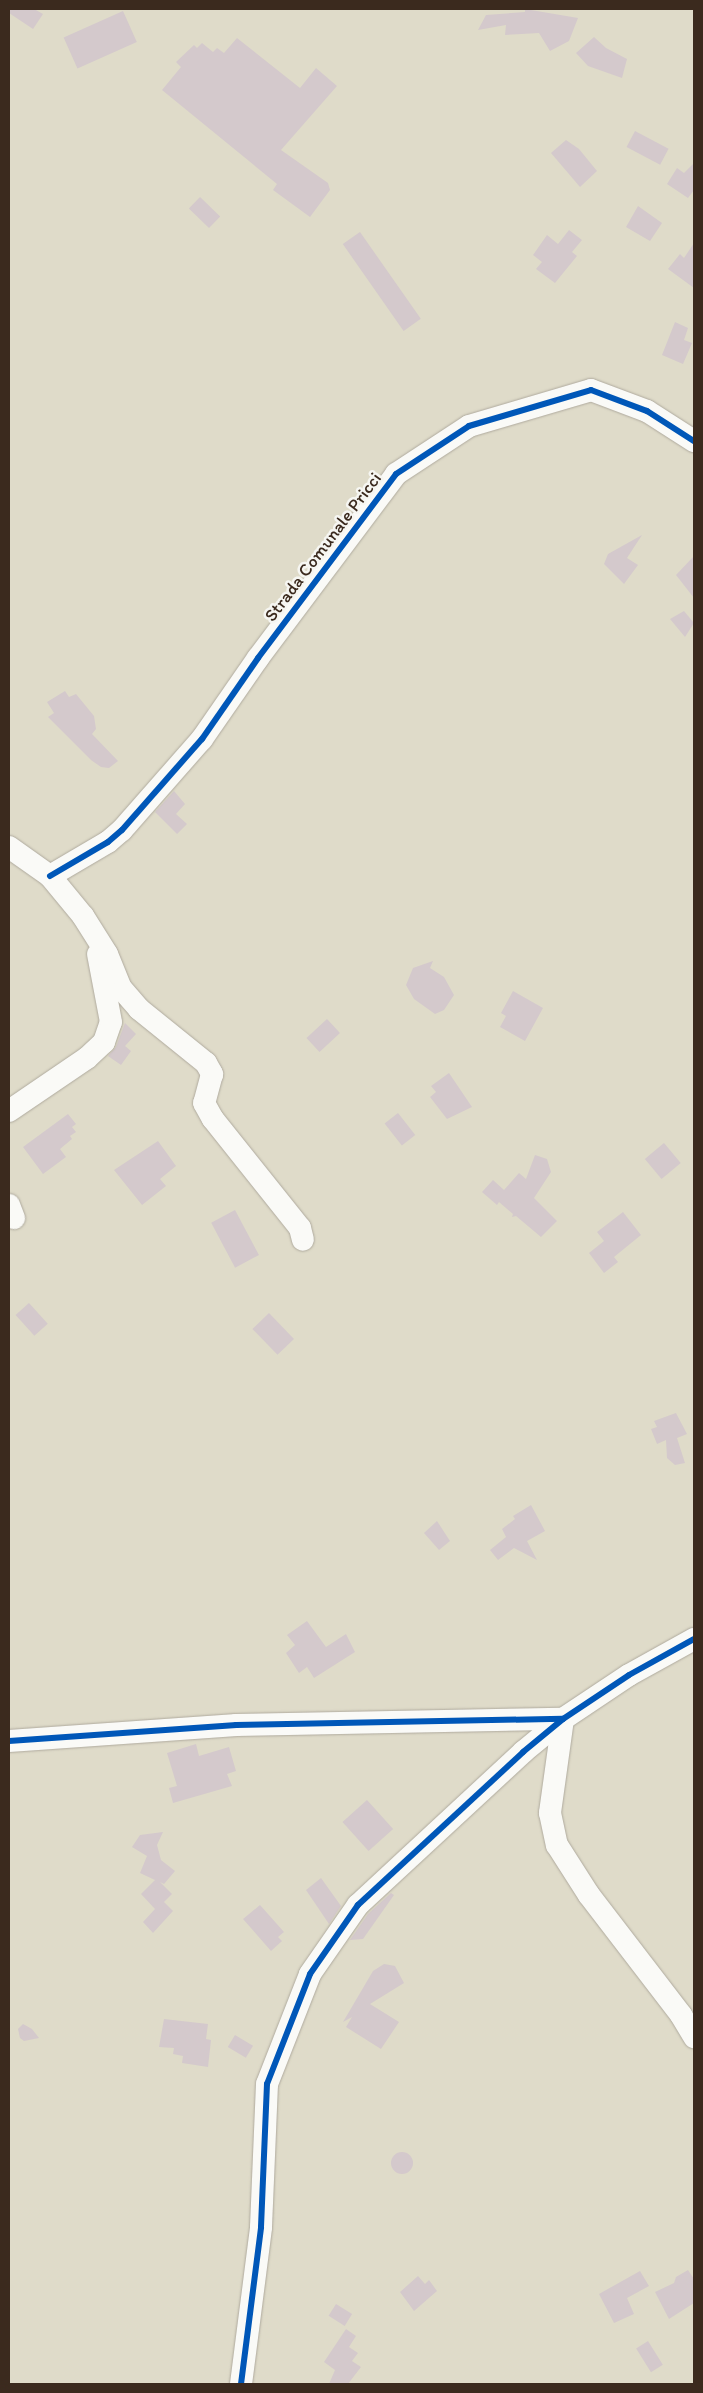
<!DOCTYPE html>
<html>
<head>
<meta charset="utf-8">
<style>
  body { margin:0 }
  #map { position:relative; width:703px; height:2393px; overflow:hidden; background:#dfdbc9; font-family:Itim,sans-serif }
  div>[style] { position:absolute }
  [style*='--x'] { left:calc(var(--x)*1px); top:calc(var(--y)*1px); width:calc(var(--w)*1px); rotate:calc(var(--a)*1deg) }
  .building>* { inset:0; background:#d4c9cc; transform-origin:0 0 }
  .round { border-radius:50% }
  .roads { filter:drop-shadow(0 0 1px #afaa9e) drop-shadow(0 0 1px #afaa9e) }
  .minor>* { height:22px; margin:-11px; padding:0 11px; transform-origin:11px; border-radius:11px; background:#fafaf7 }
  .cycleway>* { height:6px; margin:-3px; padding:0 3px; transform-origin:3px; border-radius:3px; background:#0057b8 }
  span { translate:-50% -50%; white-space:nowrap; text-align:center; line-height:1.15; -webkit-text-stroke:5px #f6f6f2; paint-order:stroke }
  .street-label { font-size:18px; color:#3b2a1e }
  .frame { position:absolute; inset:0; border:10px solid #3b2a1e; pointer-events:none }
</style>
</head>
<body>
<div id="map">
  <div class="building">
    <div style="clip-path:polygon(9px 9px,34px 9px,43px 14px,33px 29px,9px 13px)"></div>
    <div style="clip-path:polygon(525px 9px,578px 18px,569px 41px,550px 51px,539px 33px,505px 35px,506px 25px,478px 30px,486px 15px,525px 12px)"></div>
    <div style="left:123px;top:11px;width:34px;height:65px;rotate:66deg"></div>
    <div style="clip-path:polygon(594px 37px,606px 48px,627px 59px,622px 78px,588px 66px,576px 53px)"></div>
    <div style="clip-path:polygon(237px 38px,300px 88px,316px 68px,337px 86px,281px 150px,328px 183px,330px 190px,310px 217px,273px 190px,277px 184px,162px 90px,181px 67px,176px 62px,194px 45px,197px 48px,202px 43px,213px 52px,217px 48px,224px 53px)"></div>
    <div style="left:635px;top:131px;width:38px;height:18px;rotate:28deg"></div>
    <div style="clip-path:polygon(566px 140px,579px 149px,597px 171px,580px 187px,551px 153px)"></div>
    <div style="clip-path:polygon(694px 163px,694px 190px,688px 198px,667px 184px,677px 168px,684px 173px)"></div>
    <div style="left:200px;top:197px;width:28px;height:16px;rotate:44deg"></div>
    <div style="clip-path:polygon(638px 206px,662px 223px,650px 241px,626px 227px)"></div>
    <div style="clip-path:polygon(569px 230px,582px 240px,572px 252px,577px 256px,555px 283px,536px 269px,542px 262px,533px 255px,547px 235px,558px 244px)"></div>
    <div style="left:360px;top:232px;width:106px;height:21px;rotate:55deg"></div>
    <div style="clip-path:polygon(694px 243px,694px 288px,668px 269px,680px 254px,684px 258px)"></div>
    <div style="clip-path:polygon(675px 322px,688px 328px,684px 340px,692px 343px,683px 364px,662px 355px)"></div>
    <div style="clip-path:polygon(642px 535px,627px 558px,638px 565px,624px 584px,604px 564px,608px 554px)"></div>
    <div style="clip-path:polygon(694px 556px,694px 598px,676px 575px)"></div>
    <div style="clip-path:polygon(684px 611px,694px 623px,685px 637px,670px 619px)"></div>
    <div style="clip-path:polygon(65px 691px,69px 697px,76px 694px,94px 716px,96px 729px,92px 734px,118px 761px,109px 768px,101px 767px,91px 760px,48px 717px,54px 713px,47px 702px)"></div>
    <div style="clip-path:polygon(174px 791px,185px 804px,176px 814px,187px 824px,177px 834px,155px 812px)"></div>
    <div style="clip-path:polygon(433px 961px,430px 968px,444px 977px,454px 995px,444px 1010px,435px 1014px,414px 999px,406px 985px,413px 968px)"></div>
    <div style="clip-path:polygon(513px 991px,543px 1008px,525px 1041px,500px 1027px,506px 1016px,501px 1013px)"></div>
    <div style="left:327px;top:1019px;width:19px;height:28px;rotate:47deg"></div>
    <div style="clip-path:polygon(125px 1023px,136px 1034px,125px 1046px,131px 1051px,121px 1065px,108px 1056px,116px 1047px)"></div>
    <div style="clip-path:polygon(449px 1073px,472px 1107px,447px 1119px,430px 1097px,436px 1092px,431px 1086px)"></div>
    <div style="left:398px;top:1113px;width:28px;height:17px;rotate:52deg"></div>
    <div style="clip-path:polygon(68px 1114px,76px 1124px,72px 1127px,76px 1132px,70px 1136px,72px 1139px,60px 1149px,66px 1157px,43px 1174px,23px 1147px)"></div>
    <div style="clip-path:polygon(158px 1141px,176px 1166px,160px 1179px,166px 1186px,142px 1205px,114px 1170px)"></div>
    <div style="left:664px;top:1143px;width:26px;height:25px;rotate:50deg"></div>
    <div style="clip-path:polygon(535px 1155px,547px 1159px,551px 1172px,534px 1198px,557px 1221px,541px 1237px,516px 1216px,512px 1217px,513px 1214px,499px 1202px,497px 1205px,482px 1192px,493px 1180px,504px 1190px,519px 1173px,526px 1179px)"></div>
    <div style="left:235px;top:1210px;width:51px;height:27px;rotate:62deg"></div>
    <div style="clip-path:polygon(623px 1212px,641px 1235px,614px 1257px,618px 1262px,604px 1273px,589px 1253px,604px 1241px,597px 1232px)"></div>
    <div style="left:29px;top:1303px;width:28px;height:18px;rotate:48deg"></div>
    <div style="left:269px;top:1313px;width:36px;height:23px;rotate:46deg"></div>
    <div style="clip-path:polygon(676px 1413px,687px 1434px,677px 1438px,685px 1463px,675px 1465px,667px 1458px,666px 1440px,657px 1444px,651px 1429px,657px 1427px,654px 1421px)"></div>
    <div style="clip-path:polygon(531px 1505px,545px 1531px,527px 1541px,537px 1560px,514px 1548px,498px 1560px,490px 1550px,506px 1537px,502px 1529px,515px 1519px,513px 1516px)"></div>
    <div style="clip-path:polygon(437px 1521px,450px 1541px,439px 1550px,424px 1533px)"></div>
    <div style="clip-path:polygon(307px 1621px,326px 1647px,346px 1634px,355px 1652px,314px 1678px,307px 1667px,299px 1673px,286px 1653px,295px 1645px,287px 1635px)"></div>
    <div style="clip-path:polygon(196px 1744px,199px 1756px,229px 1747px,236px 1771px,227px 1774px,232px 1786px,173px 1803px,169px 1788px,177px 1786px,167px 1753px)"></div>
    <div style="left:367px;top:1800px;width:39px;height:33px;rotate:48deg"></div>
    <div style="clip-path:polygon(163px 1832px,157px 1845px,161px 1860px,175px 1871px,164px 1884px,160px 1882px,172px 1894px,164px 1902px,173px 1911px,153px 1933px,143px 1922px,155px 1909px,141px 1894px,155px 1880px,140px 1873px,147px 1856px,132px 1847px,140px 1835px)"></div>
    <div style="clip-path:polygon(321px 1878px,341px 1906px,329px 1924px,306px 1890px)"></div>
    <div style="clip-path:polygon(391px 1893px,394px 1895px,363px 1939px,350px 1940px,368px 1914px)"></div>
    <div style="clip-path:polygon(260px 1905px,284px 1932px,278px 1937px,282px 1941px,271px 1951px,243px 1919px)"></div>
    <div style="clip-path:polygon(384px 1964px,395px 1966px,404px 1983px,370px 2004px,399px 2022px,381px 2049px,346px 2027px,352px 2017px,343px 2022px,373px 1971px)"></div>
    <div style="clip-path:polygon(164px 2019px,208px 2024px,206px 2039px,211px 2040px,208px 2067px,182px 2063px,183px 2056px,173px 2054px,174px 2048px,159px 2047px)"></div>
    <div style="clip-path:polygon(23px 2024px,32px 2029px,39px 2038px,24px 2041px,20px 2038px,18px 2029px)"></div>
    <div style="left:235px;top:2035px;width:21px;height:14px;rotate:31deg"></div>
    <div class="round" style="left:391px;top:2152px;width:22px;height:22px"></div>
    <div style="clip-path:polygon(688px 2270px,694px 2279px,694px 2303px,669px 2319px,655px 2292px,674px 2283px,676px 2277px)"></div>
    <div style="clip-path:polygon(640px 2271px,649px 2286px,627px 2298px,634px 2314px,614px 2323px,599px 2294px)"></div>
    <div style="clip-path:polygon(418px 2276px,425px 2284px,429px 2280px,437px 2291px,414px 2311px,400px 2292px)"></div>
    <div style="left:336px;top:2304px;width:19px;height:14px;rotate:32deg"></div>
    <div style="clip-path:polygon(346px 2329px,356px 2336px,349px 2347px,358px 2353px,352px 2361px,361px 2367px,348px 2384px,329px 2384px,335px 2370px,324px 2362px)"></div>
    <div style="left:648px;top:2341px;width:28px;height:14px;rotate:58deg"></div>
  </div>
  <div class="roads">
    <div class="minor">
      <div style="--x:9;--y:847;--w:50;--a:35.3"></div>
      <div style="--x:50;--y:876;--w:52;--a:50.5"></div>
      <div style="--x:83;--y:916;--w:45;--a:57.7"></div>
      <div style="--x:107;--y:954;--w:35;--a:68"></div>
      <div style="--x:120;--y:987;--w:29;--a:49"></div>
      <div style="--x:139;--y:1009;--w:86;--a:38.9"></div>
      <div style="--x:206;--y:1063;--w:13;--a:61"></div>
      <div style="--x:212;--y:1074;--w:30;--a:105"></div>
      <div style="--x:204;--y:1103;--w:18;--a:61"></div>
      <div style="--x:213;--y:1119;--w:139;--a:51.4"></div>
      <div style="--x:300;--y:1228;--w:12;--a:76"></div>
      <div style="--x:50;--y:876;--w:67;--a:-30.4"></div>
      <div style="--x:108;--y:842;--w:18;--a:-41"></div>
      <div style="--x:122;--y:830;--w:121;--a:-48.7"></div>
      <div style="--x:202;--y:739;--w:98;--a:-55.3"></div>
      <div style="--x:258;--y:658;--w:230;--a:-53.1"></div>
      <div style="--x:396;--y:474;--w:87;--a:-33.3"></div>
      <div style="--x:469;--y:426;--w:127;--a:-16.4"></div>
      <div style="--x:591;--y:390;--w:60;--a:20.6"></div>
      <div style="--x:647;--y:411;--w:56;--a:32.6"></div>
      <div style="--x:9;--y:1111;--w:94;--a:-34.2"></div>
      <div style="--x:87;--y:1058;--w:23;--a:-43"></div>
      <div style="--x:104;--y:1042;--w:21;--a:-71"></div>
      <div style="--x:111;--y:1022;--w:69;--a:-100.8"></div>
      <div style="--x:9;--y:1205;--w:14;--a:69"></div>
      <div style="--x:9;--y:1741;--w:228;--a:-4"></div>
      <div style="--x:236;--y:1725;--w:327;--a:-1.1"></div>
      <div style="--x:563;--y:1719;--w:95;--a:97.9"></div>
      <div style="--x:550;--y:1813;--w:33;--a:78"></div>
      <div style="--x:557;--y:1845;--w:59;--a:57.4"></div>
      <div style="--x:589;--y:1895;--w:151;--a:52.5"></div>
      <div style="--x:681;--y:2015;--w:26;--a:59"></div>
      <div style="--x:241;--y:2384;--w:158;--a:-82.7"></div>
      <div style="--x:261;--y:2227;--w:143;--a:-87.6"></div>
      <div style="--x:267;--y:2084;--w:118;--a:-68.6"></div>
      <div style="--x:310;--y:1974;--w:84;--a:-55.2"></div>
      <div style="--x:358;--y:1905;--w:225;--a:-42.8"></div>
      <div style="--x:523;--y:1752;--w:52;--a:-39.5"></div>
      <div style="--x:563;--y:1719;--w:79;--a:-33.7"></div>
      <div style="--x:629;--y:1675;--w:74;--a:-29"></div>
    </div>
  </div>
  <div class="cycleway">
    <div style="--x:50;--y:876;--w:67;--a:-30.4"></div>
    <div style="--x:108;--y:842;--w:18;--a:-41"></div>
    <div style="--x:122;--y:830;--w:121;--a:-48.7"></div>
    <div style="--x:202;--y:739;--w:98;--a:-55.3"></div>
    <div style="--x:258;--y:658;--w:230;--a:-53.1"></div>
    <div style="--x:396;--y:474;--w:87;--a:-33.3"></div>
    <div style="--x:469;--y:426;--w:127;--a:-16.4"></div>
    <div style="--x:591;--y:390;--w:60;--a:20.6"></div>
    <div style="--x:647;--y:411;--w:56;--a:32.6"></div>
    <div style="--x:9;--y:1741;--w:228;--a:-4"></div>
    <div style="--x:236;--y:1725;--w:327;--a:-1.1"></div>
    <div style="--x:241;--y:2384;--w:158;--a:-82.7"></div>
    <div style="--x:261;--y:2227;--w:143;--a:-87.6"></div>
    <div style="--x:267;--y:2084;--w:118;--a:-68.6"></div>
    <div style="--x:310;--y:1974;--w:84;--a:-55.2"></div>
    <div style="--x:358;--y:1905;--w:225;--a:-42.8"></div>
    <div style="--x:523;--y:1752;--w:52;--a:-39.5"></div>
    <div style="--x:563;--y:1719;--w:79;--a:-33.7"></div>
    <div style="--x:629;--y:1675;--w:74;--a:-29"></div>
  </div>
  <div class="street-label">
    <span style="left:323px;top:547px;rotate:-53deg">Strada Comunale Pricci</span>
  </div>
  <div class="frame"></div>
</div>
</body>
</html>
